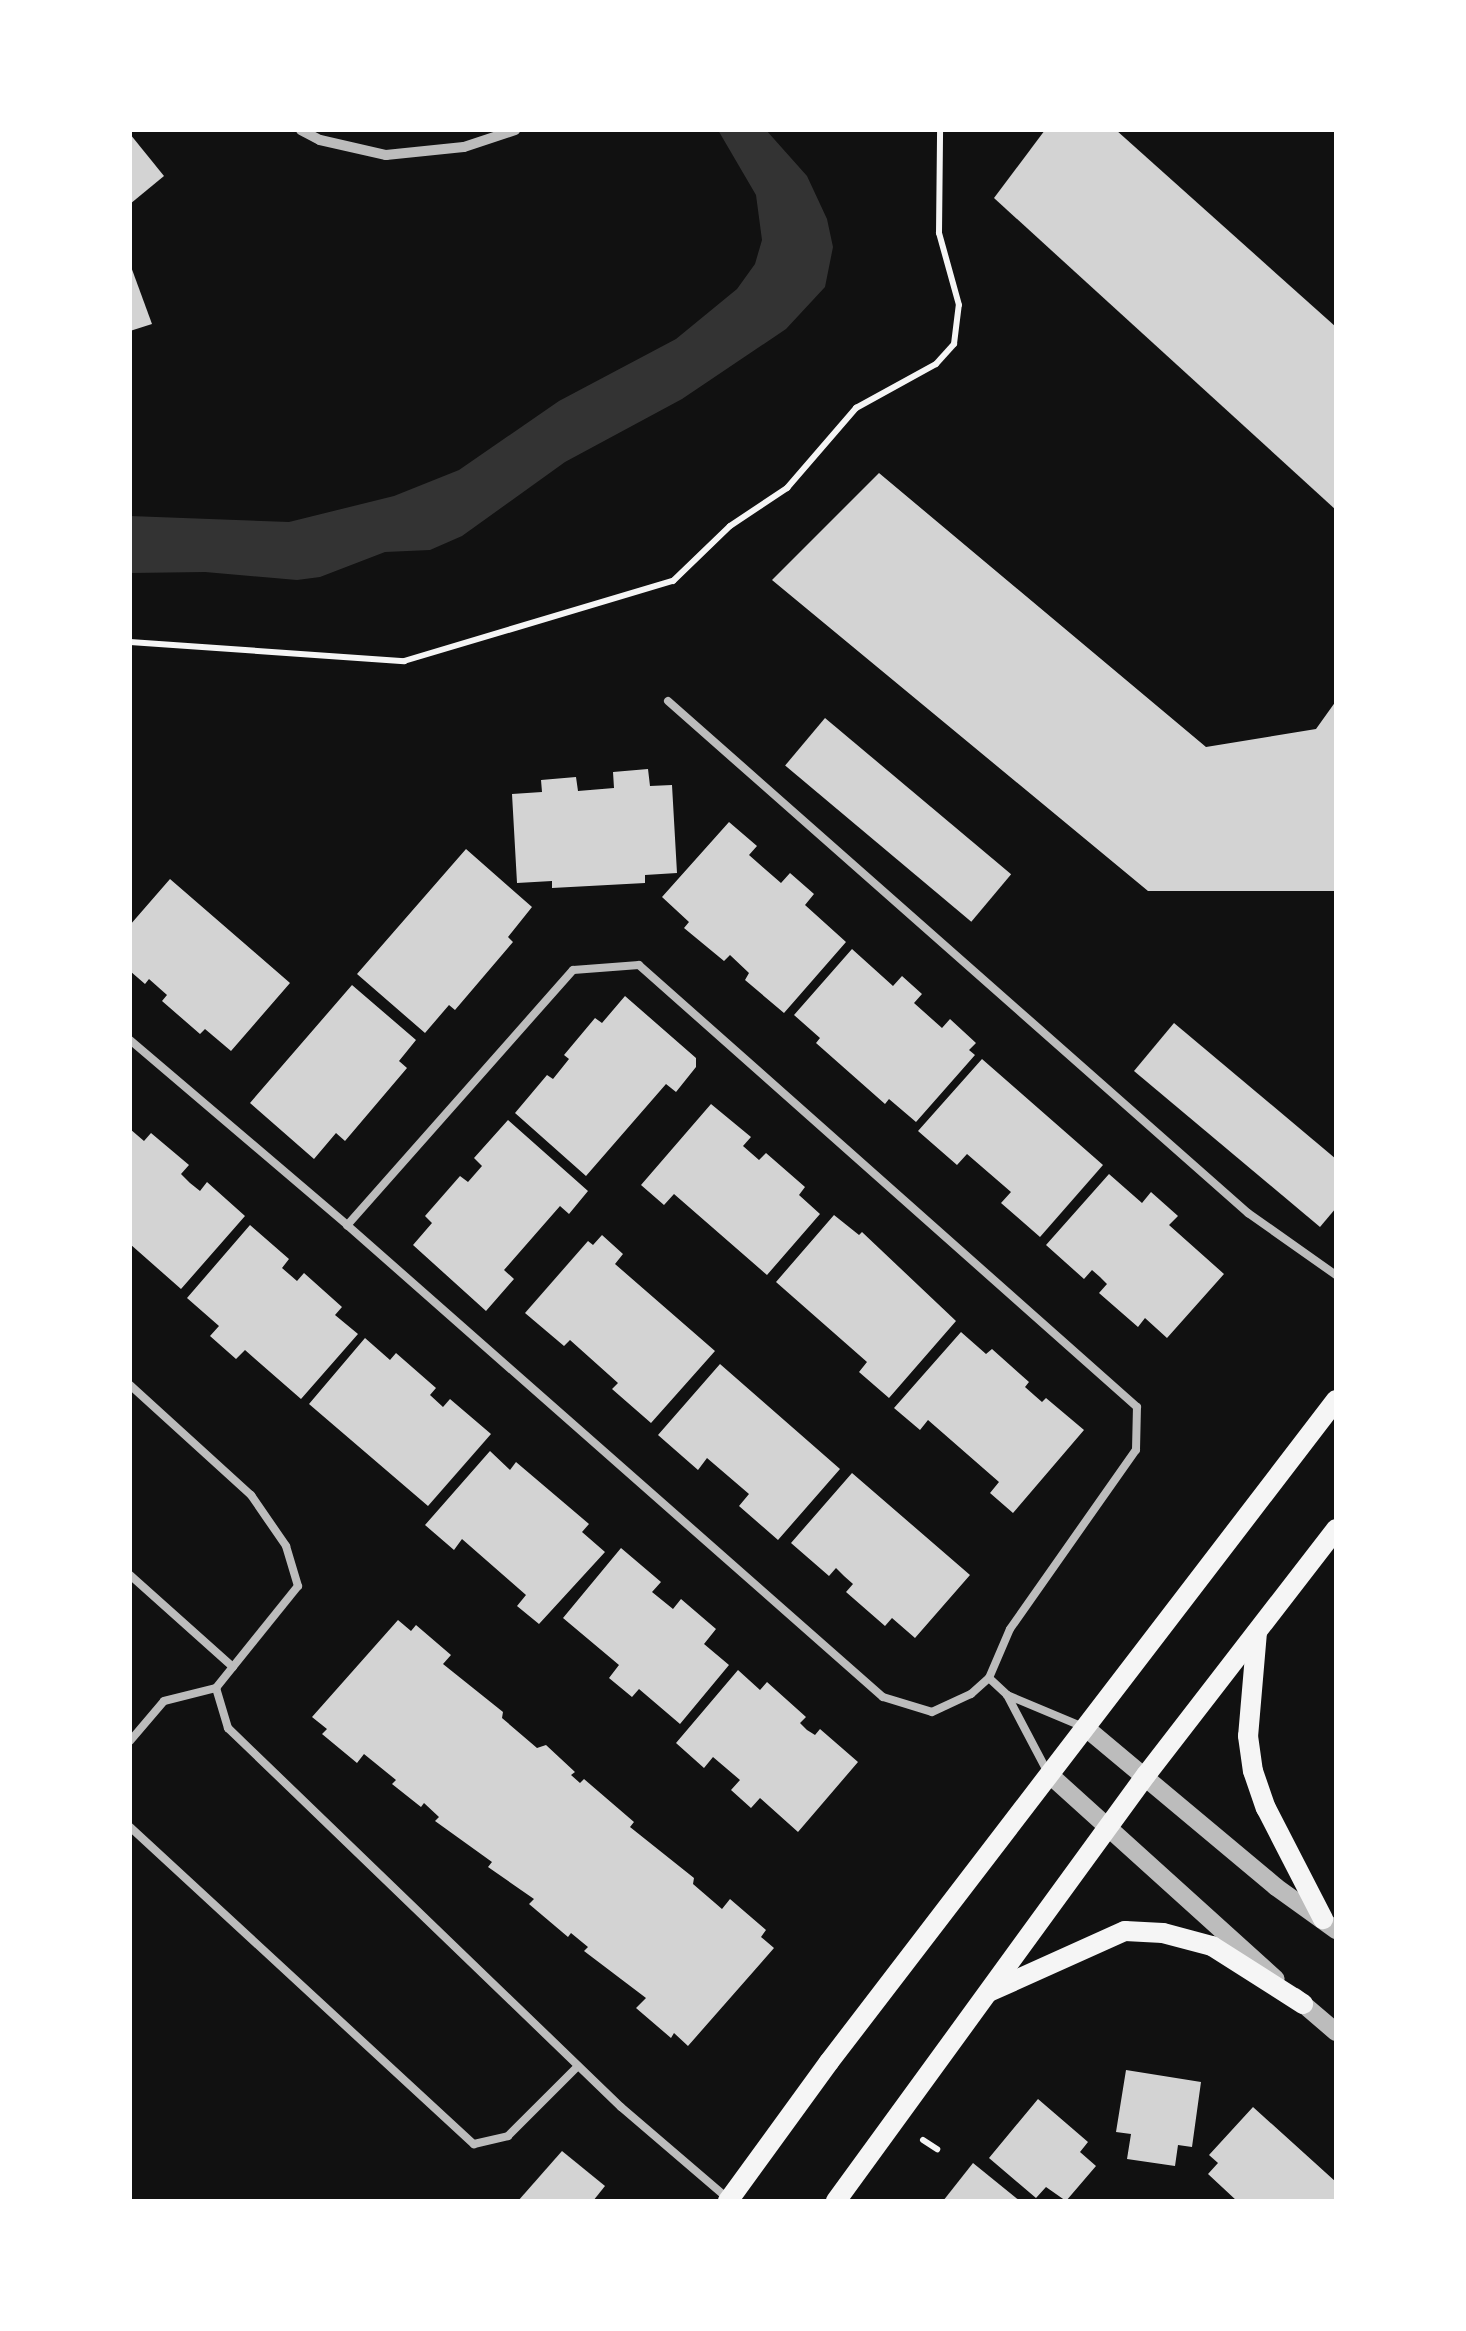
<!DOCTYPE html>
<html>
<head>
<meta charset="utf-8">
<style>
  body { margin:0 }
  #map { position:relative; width:1466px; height:2331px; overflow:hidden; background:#111; font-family:"Sofia Sans Condensed",sans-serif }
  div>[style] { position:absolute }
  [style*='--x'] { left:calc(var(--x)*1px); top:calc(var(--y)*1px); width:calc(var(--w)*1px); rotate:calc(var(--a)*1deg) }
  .water>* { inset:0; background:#333 }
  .building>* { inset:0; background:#d3d3d3; transform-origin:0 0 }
  .path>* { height:6px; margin:-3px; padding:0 3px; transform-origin:3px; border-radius:3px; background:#f5f5f5 }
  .service>* { height:8px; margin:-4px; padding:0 4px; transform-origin:4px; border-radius:4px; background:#bcbcbc }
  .minor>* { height:10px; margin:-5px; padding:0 5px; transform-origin:5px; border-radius:5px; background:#bcbcbc }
  .tertiary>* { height:18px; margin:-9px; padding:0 9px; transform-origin:9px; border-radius:9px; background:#bcbcbc }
  .secondary>* { height:20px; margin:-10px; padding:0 10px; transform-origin:10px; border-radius:10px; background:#f5f5f5 }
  span { translate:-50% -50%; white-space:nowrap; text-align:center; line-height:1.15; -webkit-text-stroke:8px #fff; paint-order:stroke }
  .frame { position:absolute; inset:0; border:132px solid #fff; pointer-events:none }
</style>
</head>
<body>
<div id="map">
  <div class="water">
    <div style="clip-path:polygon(718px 130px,766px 130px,807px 176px,827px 219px,833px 247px,825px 287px,786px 329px,682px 399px,565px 462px,462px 536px,430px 550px,385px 552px,320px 577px,297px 580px,205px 572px,130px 573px,130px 516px,289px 522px,394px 496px,459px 470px,559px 401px,676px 339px,737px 289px,755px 264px,762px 240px,756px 195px)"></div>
  </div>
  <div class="building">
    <div style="clip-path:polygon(1045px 130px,1116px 130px,1336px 327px,1336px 510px,994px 198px)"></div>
    <div style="clip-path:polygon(130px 134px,164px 176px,130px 204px)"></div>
    <div style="clip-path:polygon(130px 264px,152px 324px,130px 331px)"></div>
    <div style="clip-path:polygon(879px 473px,1206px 747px,1316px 729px,1336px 701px,1336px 891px,1148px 891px,772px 580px)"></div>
    <div style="left:825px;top:718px;width:243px;height:62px;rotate:40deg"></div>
    <div style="clip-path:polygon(648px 769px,650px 786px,672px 785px,677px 873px,645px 875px,645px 883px,552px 888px,552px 881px,517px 883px,512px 794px,542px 792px,541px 780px,576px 777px,578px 791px,614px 788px,613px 772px)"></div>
    <div style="clip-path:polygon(729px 822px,757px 846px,749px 855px,781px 883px,790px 873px,814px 894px,805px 905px,846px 942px,784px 1013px,745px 980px,749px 973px,730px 955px,724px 961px,684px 928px,689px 922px,662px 897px)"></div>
    <div style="clip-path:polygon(466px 849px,532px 907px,508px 937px,513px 942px,455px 1010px,449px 1005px,425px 1033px,357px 974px)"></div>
    <div style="clip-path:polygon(170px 879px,290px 983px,231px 1051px,205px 1029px,200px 1034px,162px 1001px,167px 995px,149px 979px,145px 984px,130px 971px,130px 925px)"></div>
    <div style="clip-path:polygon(852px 949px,893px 986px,902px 976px,922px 994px,914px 1003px,942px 1028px,950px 1019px,976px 1043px,969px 1050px,975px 1055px,916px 1122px,889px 1099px,885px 1104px,816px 1043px,820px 1038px,794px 1015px)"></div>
    <div style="clip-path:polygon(352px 985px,416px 1040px,399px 1061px,407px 1068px,345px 1141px,336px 1133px,314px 1159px,250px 1103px)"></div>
    <div style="clip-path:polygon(625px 996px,696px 1058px,696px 1067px,676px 1092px,666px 1084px,586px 1176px,515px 1113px,547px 1075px,553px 1079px,569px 1059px,564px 1055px,595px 1018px,602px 1023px)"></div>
    <div style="clip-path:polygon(1174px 1023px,1336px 1159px,1336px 1208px,1320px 1227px,1134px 1071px)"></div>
    <div style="clip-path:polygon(982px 1059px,1103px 1165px,1040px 1237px,1001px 1203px,1011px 1192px,967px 1154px,957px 1165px,918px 1131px)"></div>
    <div style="clip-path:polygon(711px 1104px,751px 1137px,743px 1146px,759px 1160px,766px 1153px,805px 1187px,799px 1195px,820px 1214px,767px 1275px,674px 1194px,664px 1205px,641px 1185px)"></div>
    <div style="clip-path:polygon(508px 1120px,588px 1191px,569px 1214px,560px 1206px,504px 1270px,514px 1279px,486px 1311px,413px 1245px,432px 1223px,425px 1216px,460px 1176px,468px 1182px,482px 1166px,474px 1158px)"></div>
    <div style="clip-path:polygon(130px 1129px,144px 1141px,151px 1133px,189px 1165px,181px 1174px,190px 1183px,200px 1191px,207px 1182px,245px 1216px,181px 1289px,130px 1244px)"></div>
    <div style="clip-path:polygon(1109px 1174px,1142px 1203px,1151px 1192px,1178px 1216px,1169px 1225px,1224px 1274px,1167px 1338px,1145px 1318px,1138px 1327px,1099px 1293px,1107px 1284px,1100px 1277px,1092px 1270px,1084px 1279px,1046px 1245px)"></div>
    <div style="clip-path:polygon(834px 1215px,859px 1235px,862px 1232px,956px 1321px,889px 1398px,859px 1372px,867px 1362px,776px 1282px)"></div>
    <div style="clip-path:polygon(250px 1225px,289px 1259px,282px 1268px,297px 1281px,304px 1273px,342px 1307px,335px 1315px,358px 1334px,301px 1399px,245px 1350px,236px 1359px,210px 1336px,219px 1326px,187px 1298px)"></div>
    <div style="clip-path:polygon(602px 1235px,623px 1254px,615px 1264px,715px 1351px,651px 1423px,612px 1389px,618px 1383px,570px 1340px,564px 1346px,525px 1313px,588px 1241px,593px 1245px)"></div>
    <div style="clip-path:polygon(961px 1332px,986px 1354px,992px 1349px,1029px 1382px,1025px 1387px,1034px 1395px,1042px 1402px,1046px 1398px,1084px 1430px,1013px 1513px,990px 1493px,999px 1482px,928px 1420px,920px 1430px,894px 1408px)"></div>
    <div style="clip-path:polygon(365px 1338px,390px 1360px,396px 1353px,436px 1388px,430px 1395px,443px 1407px,450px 1399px,491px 1434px,428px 1506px,309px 1404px)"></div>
    <div style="clip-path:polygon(720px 1364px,840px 1469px,778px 1540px,739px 1506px,749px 1494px,707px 1458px,698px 1470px,658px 1435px)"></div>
    <div style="clip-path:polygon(490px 1451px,510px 1470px,516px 1462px,589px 1524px,582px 1532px,605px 1552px,539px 1624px,517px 1606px,526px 1595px,462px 1539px,454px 1550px,425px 1525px)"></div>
    <div style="clip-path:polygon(852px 1473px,970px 1575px,915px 1638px,892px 1618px,885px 1626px,846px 1592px,853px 1584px,844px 1576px,836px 1568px,829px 1576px,791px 1543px)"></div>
    <div style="clip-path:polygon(621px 1548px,661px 1582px,652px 1592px,673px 1609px,681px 1599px,716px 1629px,704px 1644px,729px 1665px,680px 1724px,639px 1689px,632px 1697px,609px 1678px,619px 1665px,563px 1618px)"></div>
    <div style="clip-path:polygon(398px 1620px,411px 1631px,416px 1625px,451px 1655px,443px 1664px,503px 1712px,502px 1718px,537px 1748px,546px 1745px,575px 1772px,571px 1775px,580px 1783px,584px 1779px,634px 1822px,630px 1827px,694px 1878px,693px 1884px,722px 1909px,730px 1899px,766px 1930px,761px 1937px,774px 1948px,688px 2046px,674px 2033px,671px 2038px,636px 2008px,646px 1998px,584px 1951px,588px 1947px,571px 1933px,568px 1937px,529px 1904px,534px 1899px,488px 1867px,492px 1862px,435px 1821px,439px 1817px,424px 1803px,421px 1807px,392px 1784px,396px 1780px,364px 1754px,357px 1763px,322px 1734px,327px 1729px,312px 1717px)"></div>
    <div style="clip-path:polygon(738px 1670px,760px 1690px,767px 1682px,806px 1717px,800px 1723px,807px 1730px,815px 1735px,820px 1729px,858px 1762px,798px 1832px,760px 1798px,751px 1808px,731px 1790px,740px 1780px,713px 1757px,704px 1768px,676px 1743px)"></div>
    <div style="clip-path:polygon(1126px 2070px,1201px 2082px,1192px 2147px,1178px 2145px,1175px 2166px,1127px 2159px,1131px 2134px,1116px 2132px)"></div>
    <div style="clip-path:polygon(1038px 2099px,1088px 2142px,1080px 2152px,1096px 2166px,1066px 2201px,1046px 2187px,1036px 2198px,989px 2158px)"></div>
    <div style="clip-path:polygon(1253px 2107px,1336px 2182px,1336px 2201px,1237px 2201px,1208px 2174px,1218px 2163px,1209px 2155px)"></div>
    <div style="clip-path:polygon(562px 2151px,605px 2186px,593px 2201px,518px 2201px)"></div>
    <div style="clip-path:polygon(973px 2163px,1020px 2201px,943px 2201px)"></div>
  </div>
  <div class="path">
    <div style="--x:130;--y:642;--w:275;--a:4"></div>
    <div style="--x:404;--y:661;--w:281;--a:-16.6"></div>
    <div style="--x:673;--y:581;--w:79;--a:-44"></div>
    <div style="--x:730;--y:526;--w:69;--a:-33.7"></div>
    <div style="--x:787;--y:488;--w:106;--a:-49.2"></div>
    <div style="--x:856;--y:408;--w:91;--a:-28.8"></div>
    <div style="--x:936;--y:364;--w:27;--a:-48"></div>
    <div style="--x:954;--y:344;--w:39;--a:-83"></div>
    <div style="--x:959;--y:305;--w:75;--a:-105.5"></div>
    <div style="--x:939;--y:233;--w:103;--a:-89.4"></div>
    <div style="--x:923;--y:2140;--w:17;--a:33"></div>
  </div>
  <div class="service">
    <div style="--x:668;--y:701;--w:774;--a:41.44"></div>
    <div style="--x:1248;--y:1213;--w:108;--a:35.2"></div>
    <div style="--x:130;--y:1040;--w:285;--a:40.4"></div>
    <div style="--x:347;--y:1225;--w:714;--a:41.37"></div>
    <div style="--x:883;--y:1697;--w:51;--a:17"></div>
    <div style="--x:932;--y:1712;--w:43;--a:-24.8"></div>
    <div style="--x:971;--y:1694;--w:24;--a:-42"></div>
    <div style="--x:989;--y:1678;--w:53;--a:-66.8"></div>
    <div style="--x:1010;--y:1629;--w:219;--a:-54.9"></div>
    <div style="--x:1136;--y:1450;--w:43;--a:-88.7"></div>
    <div style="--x:1137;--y:1407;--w:666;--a:-138.41"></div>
    <div style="--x:639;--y:965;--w:66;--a:175.7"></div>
    <div style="--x:573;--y:970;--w:341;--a:131.5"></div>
    <div style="--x:130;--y:1385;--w:164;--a:42.3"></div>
    <div style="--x:251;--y:1495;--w:62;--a:55.5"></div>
    <div style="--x:286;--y:1546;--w:42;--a:73.3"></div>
    <div style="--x:298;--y:1586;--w:131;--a:128.8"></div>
    <div style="--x:216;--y:1688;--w:42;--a:73.3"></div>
    <div style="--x:228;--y:1728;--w:546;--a:43.96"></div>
    <div style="--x:621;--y:2107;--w:138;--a:40.6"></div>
    <div style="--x:130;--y:1575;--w:138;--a:41.8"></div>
    <div style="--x:989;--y:1678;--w:25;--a:43"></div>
    <div style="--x:1007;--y:1695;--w:86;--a:62.2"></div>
    <div style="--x:1007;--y:1695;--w:80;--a:22.7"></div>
    <div style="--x:130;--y:1741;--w:52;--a:-49.6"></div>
    <div style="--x:164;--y:1701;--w:54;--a:-14"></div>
    <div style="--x:130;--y:1827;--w:468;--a:42.7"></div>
    <div style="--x:474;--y:2144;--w:35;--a:-13"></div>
    <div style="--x:508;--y:2136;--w:99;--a:-45"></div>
  </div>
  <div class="minor">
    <div style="--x:301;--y:130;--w:21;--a:28"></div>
    <div style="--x:320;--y:140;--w:68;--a:12.8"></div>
    <div style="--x:386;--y:155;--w:78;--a:-5.9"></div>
    <div style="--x:464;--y:147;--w:54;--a:-18.4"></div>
  </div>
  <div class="tertiary">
    <div style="--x:1086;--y:1728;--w:248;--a:39.9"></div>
    <div style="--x:1276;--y:1887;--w:74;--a:35.6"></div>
    <div style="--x:1050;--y:1775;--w:304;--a:42.1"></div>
    <div style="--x:1295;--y:1997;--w:54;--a:40.5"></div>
  </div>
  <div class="secondary">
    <div style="--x:1257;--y:1632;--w:104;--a:94.9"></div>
    <div style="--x:1248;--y:1736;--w:35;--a:82"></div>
    <div style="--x:1253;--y:1771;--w:39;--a:71"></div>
    <div style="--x:1266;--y:1808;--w:125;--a:62.8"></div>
    <div style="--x:989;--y:1992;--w:149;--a:-24.2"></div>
    <div style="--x:1125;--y:1931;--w:38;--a:3"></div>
    <div style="--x:1163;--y:1933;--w:51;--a:14.9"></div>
    <div style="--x:1212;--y:1946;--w:108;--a:32.5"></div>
    <div style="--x:728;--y:2201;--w:172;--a:-54"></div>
    <div style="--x:829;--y:2062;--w:834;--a:-52.55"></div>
    <div style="--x:836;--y:2201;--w:527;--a:-53.96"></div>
    <div style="--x:1146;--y:1775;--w:311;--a:-52.3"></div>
  </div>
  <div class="frame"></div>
</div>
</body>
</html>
